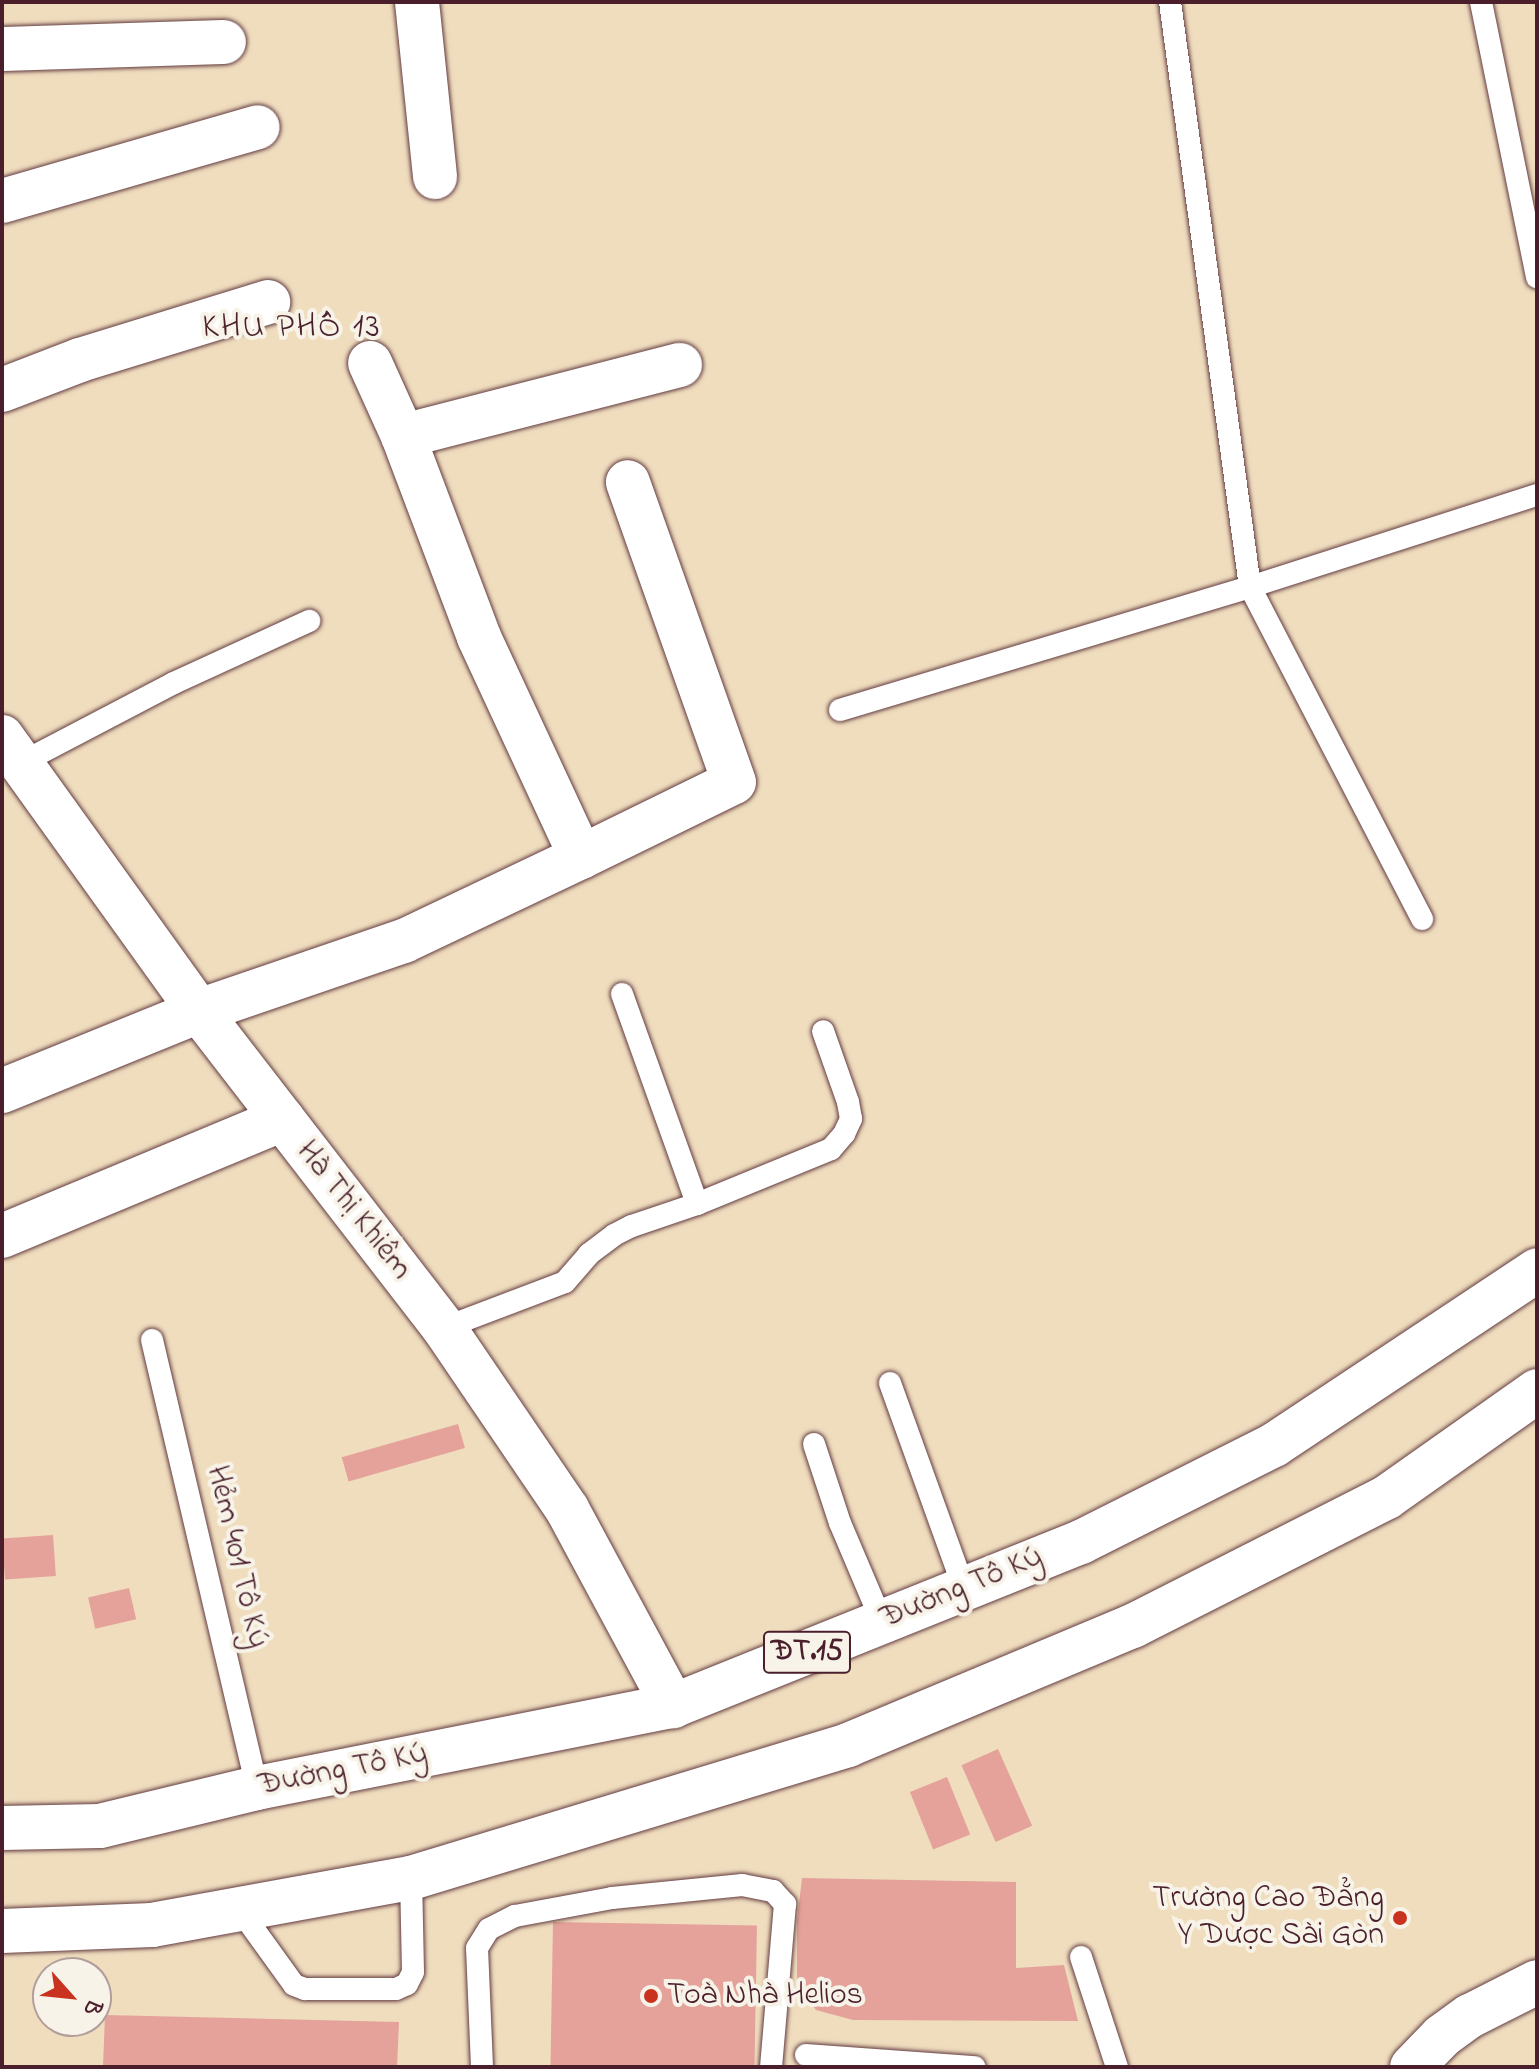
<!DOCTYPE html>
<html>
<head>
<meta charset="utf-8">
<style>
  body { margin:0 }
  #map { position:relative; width:1539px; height:2069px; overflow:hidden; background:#f0ddbe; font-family:"Indie Flower",sans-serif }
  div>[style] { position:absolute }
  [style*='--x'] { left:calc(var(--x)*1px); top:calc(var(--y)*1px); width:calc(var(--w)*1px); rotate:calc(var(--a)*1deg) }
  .building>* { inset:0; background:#e4a29b; transform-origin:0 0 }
  .roads { filter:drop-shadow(0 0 2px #633c41) drop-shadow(0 0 2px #633c41) }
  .service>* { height:22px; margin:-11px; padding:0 11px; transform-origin:11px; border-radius:11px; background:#fff }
  .minor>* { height:44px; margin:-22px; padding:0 22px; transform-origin:22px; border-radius:22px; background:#fff }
  .primary>* { height:44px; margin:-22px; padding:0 22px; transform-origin:22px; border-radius:22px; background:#fff }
  .dots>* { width:22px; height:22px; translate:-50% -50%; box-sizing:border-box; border:4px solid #f7f3e8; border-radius:50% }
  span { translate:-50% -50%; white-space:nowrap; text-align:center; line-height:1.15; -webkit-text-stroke:8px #f7f3e8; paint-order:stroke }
  .shield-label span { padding:2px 6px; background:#f7f3e8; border:2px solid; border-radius:6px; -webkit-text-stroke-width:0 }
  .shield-label { font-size:30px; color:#4a1f2b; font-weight:700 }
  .street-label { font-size:32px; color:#4a1f2b }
  .poi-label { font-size:32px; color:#4a1f2b }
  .right { translate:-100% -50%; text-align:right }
  .left { translate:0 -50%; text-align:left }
  .neighbourhood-label { font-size:34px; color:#4a1f2b; letter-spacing:2px }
  .frame { position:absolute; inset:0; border:4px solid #4a1f2b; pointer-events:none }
  .north { position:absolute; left:32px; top:1957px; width:80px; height:80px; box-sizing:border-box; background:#f7f3e8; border:2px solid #b29e9c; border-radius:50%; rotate:117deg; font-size:22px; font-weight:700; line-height:32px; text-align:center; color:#4a1f2b }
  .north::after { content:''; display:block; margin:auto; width:28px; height:36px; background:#c8321e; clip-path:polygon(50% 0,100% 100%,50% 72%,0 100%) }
</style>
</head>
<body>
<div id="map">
  <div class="building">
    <div style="left:458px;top:1424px;width:25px;height:121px;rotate:74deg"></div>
    <div style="left:53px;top:1535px;width:41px;height:51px;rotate:86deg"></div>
    <div style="left:129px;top:1588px;width:32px;height:42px;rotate:77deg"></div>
    <div style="left:998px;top:1749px;width:84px;height:40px;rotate:66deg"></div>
    <div style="left:947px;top:1777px;width:62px;height:40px;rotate:68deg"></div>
    <div style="clip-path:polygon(802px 1878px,1016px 1882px,1016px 1968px,1064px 1965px,1078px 2021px,853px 2020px,816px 2010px,797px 1983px,797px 1921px)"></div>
    <div style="left:553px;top:1922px;width:204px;height:145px;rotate:1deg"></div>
    <div style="clip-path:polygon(105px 2015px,399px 2022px,397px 2067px,103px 2067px)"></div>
  </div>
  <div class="roads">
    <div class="service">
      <div style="--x:1170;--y:2;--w:590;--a:82.21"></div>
      <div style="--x:1250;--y:587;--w:301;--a:-17.8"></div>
      <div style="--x:1481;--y:2;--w:281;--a:78.5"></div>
      <div style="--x:840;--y:710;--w:428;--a:-16.7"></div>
      <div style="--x:1250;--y:587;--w:374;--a:62.6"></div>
      <div style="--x:21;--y:763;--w:173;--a:-27.6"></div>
      <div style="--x:174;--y:683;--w:149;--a:-24.7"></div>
      <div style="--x:622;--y:994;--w:223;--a:70.3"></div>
      <div style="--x:697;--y:1204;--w:145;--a:-22.3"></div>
      <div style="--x:831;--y:1149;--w:20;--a:-49"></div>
      <div style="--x:844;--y:1134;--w:17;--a:-65"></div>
      <div style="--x:851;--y:1119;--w:17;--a:-100"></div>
      <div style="--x:848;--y:1102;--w:75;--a:-109.4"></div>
      <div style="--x:444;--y:1328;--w:129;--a:-20.8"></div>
      <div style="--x:565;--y:1282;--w:37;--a:-49"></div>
      <div style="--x:589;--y:1254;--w:31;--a:-37"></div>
      <div style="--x:614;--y:1235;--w:20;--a:-27"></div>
      <div style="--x:632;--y:1226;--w:69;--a:-18.7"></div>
      <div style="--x:152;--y:1340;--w:460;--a:76.8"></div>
      <div style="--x:890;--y:1383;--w:218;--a:70.2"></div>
      <div style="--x:814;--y:1444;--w:83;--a:71.8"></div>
      <div style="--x:840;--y:1523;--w:108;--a:67"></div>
      <div style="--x:240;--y:1910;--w:92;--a:54.2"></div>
      <div style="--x:294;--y:1985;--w:12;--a:20"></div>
      <div style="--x:305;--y:1989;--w:91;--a:0"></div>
      <div style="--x:396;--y:1989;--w:12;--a:-24"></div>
      <div style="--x:407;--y:1984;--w:13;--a:-63"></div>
      <div style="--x:413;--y:1972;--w:94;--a:-91.2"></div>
      <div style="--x:1081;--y:1957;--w:116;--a:71.9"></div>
      <div style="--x:806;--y:2055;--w:169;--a:4.1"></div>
      <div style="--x:482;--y:2067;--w:119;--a:-92.4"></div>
      <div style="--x:477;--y:1948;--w:22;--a:-58"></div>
      <div style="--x:489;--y:1929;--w:29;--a:-27"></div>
      <div style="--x:515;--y:1916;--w:99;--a:-10.5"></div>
      <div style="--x:612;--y:1898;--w:131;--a:-5.7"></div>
      <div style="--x:742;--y:1885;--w:32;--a:11"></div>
      <div style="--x:773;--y:1891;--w:18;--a:47"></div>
      <div style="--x:785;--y:1904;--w:164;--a:94.9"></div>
    </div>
    <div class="minor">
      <div style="--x:417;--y:2;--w:176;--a:84.1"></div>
      <div style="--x:2;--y:49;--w:222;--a:-1.8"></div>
      <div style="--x:2;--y:201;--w:266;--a:-16.1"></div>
      <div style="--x:2;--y:390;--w:84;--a:-21"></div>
      <div style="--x:80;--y:360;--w:197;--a:-17.1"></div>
      <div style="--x:403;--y:436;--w:286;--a:-14.4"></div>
      <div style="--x:2;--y:737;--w:337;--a:54.3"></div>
      <div style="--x:199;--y:1011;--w:401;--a:52.3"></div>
      <div style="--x:444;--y:1328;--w:219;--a:55.8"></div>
      <div style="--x:567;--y:1509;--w:224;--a:61.7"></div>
      <div style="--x:581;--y:857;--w:170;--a:-26.1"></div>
      <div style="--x:734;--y:782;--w:318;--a:-109.5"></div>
      <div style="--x:2;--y:1091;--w:213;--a:-22.1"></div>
      <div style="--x:199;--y:1011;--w:217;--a:-18.9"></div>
      <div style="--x:404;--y:941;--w:196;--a:-25.4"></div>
      <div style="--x:581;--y:857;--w:242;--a:-114.9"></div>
      <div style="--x:479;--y:637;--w:215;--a:-110.7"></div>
      <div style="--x:403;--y:436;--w:80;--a:-114.3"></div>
      <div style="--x:2;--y:1236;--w:304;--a:-22.6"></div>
      <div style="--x:1412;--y:2067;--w:43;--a:-45.9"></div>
      <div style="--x:1442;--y:2036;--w:34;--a:-36"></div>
      <div style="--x:1470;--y:2016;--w:75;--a:-26.9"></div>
    </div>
    <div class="primary">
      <div style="--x:2;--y:1828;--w:98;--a:-1.2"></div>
      <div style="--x:100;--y:1826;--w:162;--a:-13.6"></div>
      <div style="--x:257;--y:1788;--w:424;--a:-11.2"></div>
      <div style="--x:673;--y:1706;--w:440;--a:-21.9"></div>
      <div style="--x:1081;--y:1542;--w:216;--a:-26.7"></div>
      <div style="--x:1274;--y:1445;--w:316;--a:-33.6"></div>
      <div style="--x:2;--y:1931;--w:150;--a:-2.3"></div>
      <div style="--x:152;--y:1925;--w:263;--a:-10.3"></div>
      <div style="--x:411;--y:1878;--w:457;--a:-16.9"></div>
      <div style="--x:848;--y:1745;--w:309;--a:-22.7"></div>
      <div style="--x:1133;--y:1626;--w:285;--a:-26.9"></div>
      <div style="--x:1387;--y:1497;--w:184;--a:-35.2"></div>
    </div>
  </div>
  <div class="dots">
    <div style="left:1400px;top:1918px;background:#c8321e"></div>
    <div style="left:651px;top:1996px;background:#c8321e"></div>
  </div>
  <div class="shield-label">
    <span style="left:807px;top:1652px">ĐT.15</span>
  </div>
  <div class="street-label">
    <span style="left:353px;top:1211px;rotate:52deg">Hà Thị Khiêm</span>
    <span style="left:236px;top:1557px;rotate:77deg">Hẻm 401 Tô Ký</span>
    <span style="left:962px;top:1589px;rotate:-22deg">Đường Tô Ký</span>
    <span style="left:343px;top:1771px;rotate:-11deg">Đường Tô Ký</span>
  </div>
  <div class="poi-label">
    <span class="right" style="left:1384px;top:1918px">Trường Cao Đẳng<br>Y Dược Sài Gòn</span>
    <span class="left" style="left:667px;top:1996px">Toà Nhà Helios</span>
  </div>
  <div class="neighbourhood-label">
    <span style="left:292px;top:329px">KHU PHỐ 13</span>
  </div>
  <div class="frame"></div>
  <div class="north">B</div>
</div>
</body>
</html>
